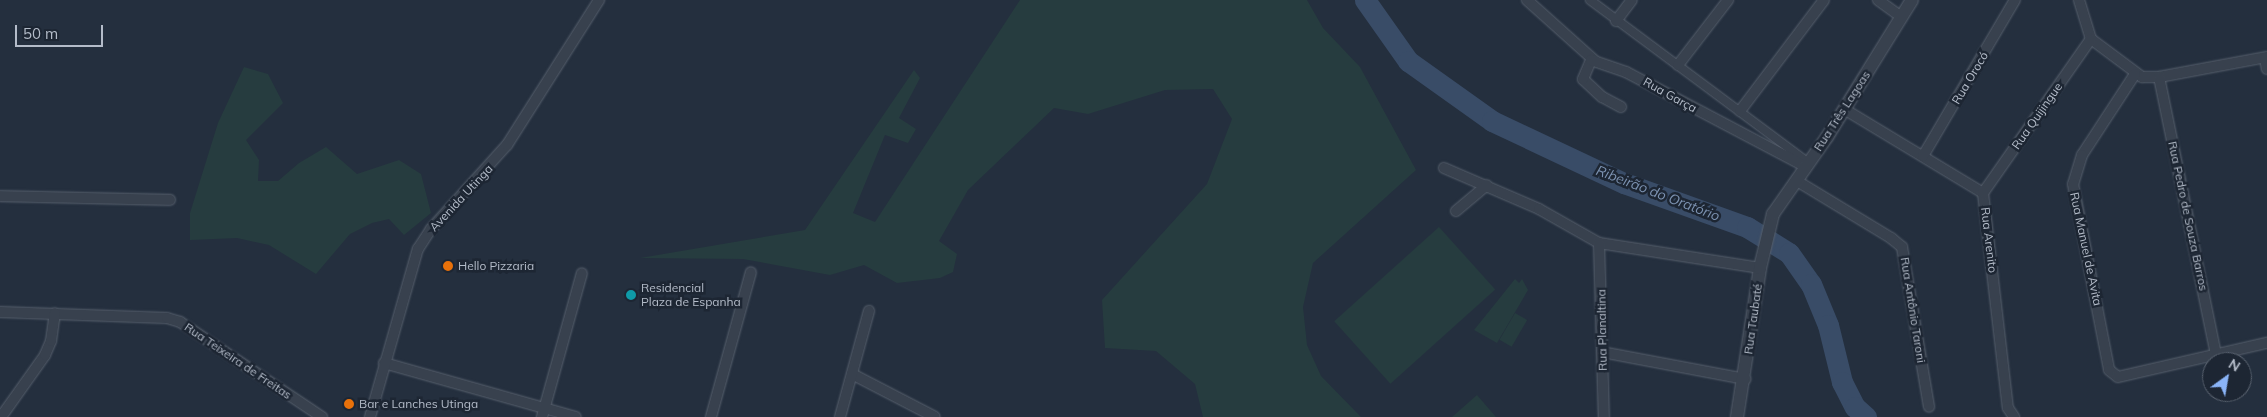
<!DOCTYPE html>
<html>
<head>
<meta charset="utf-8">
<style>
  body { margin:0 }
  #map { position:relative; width:2267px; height:417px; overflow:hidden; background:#242f3e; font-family:Mulish,sans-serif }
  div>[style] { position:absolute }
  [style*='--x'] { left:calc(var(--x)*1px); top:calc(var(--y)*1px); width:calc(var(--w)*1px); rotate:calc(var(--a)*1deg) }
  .green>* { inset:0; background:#263c3f; transform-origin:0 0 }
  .river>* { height:21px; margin:-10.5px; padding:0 10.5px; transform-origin:10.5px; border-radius:10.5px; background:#394c67 }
  .roads { filter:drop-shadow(0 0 1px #565f6c) drop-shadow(0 0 1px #565f6c) }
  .pedestrian>* { height:8px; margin:-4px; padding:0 4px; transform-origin:4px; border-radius:4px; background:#38414e }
  .minor>* { height:10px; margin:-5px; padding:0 5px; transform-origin:5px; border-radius:5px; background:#38414e }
  .tertiary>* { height:12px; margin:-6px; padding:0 6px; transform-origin:6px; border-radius:6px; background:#38414e }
  .dots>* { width:14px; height:14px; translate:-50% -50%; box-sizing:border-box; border:2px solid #1d2633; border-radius:50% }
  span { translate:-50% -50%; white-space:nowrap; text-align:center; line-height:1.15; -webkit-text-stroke:5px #1d2633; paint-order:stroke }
  .street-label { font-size:12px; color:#b4bcc9 }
  .poi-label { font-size:12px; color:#b4bcc9 }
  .left { translate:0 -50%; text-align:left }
  .water-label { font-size:14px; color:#7c92b1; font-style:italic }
  .north { position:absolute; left:2202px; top:352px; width:50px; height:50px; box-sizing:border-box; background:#1d2633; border:1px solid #59626f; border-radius:50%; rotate:32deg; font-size:14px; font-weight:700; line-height:20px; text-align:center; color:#b4bcc9 }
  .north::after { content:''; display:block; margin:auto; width:18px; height:22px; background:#8ab4f8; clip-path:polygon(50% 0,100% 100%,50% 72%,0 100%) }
  .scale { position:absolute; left:15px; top:25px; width:88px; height:22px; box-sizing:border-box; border:2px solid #b4bcc9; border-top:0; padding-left:6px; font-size:15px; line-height:18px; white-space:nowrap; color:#b4bcc9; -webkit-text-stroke:4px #1d2633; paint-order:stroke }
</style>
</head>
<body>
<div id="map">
  <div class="green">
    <div style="clip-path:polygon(1020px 0,1307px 0,1323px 28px,1360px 67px,1416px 170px,1313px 263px,1303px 307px,1307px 345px,1321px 376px,1361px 417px,1203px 417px,1195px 384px,1156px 351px,1105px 348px,1102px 300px,1207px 184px,1232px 119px,1213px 89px,1165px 90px,1088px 114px,1054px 108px,968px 190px,939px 241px,957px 254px,953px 272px,940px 278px,897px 283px,864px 265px,830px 275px,743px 259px,640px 258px,805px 230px,914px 70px,920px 78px,899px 118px,916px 129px,908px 143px,885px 135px,853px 213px,875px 222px)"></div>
    <div style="clip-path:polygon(244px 67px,268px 74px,283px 103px,246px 140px,259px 160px,258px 181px,278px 181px,299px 163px,326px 147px,357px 174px,399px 160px,421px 174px,431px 213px,404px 235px,389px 219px,372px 223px,350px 234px,316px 274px,269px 245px,237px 238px,190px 240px,190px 213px,218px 123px)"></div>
    <div style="left:1439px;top:227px;width:84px;height:141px;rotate:48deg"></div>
    <div style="clip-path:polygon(1515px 279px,1519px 283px,1522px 279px,1528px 290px,1497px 343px,1474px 330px)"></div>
    <div style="left:1515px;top:313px;width:14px;height:31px;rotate:30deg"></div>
    <div style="clip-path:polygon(1477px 395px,1496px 417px,1452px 417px)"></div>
  </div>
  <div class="river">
    <div style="--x:1365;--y:0;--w:75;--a:54.8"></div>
    <div style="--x:1408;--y:61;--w:103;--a:35.5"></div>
    <div style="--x:1492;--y:121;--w:146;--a:25.2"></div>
    <div style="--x:1624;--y:183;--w:131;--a:19.7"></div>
    <div style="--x:1747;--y:227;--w:49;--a:31.8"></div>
    <div style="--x:1789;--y:253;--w:38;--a:55"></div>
    <div style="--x:1811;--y:284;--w:44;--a:67.5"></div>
    <div style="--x:1828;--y:325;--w:59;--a:76.2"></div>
    <div style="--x:1842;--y:382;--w:28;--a:63"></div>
    <div style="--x:1855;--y:407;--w:15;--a:42"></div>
  </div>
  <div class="roads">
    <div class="pedestrian">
      <div style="--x:1590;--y:0;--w:273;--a:36.7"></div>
    </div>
    <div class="minor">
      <div style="--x:1527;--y:0;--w:91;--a:41.9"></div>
      <div style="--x:1878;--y:0;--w:29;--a:36"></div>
      <div style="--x:2079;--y:0;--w:41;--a:72.9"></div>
      <div style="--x:2091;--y:39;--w:64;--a:36.7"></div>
      <div style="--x:2142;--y:77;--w:17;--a:0"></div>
      <div style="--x:2159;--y:77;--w:110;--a:-10.5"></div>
      <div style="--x:1616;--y:21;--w:26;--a:-53"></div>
      <div style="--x:2265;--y:58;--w:11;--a:80"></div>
      <div style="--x:1678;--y:65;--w:82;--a:-52.4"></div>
      <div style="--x:2135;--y:74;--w:97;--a:123.2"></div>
      <div style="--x:2082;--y:155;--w:30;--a:107"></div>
      <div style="--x:2073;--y:184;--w:189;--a:79"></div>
      <div style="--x:2109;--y:370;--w:11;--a:38"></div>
      <div style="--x:2118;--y:377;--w:153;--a:-12.9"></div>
      <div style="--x:2159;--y:77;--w:284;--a:78.4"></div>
      <div style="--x:1621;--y:107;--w:21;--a:-152"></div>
      <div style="--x:1602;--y:97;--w:26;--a:-137"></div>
      <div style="--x:1583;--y:79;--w:21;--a:-67"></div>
      <div style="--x:1591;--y:60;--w:37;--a:19"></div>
      <div style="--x:1626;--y:72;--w:204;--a:27.8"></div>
      <div style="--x:1844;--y:109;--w:162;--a:31.1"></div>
      <div style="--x:1983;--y:193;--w:216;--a:83.4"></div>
      <div style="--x:2008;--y:408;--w:11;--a:56"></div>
      <div style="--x:1740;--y:111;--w:139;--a:-52.9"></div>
      <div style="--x:1923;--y:156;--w:181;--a:-59.5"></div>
      <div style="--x:1444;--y:168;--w:103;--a:23.3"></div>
      <div style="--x:1539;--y:209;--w:69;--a:29.5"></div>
      <div style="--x:1599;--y:243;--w:163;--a:8.8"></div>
      <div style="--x:1797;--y:181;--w:110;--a:31.2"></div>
      <div style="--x:1891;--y:238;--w:14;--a:39"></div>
      <div style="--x:1902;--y:247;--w:162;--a:80.4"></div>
      <div style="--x:1983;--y:193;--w:188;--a:-55"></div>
      <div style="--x:0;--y:196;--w:170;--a:1.3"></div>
      <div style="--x:1456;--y:211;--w:40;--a:-40"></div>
      <div style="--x:1599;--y:243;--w:174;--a:88.4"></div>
      <div style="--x:0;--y:312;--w:167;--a:2.1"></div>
      <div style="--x:167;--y:318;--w:14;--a:17"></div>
      <div style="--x:180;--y:322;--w:171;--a:33.8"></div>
      <div style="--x:1602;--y:352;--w:146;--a:10.7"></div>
      <div style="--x:384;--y:363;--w:199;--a:15.7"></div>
      <div style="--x:852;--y:374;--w:93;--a:27.4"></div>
      <div style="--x:1;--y:417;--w:76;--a:-54.6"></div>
      <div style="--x:45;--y:355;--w:15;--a:-67"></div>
      <div style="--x:51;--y:341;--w:28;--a:-82"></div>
      <div style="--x:370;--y:417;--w:175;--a:-74.1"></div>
      <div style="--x:418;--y:249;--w:24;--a:-57"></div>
      <div style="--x:431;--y:229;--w:113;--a:-47.9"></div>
      <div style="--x:507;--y:145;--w:172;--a:-57.6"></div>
      <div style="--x:542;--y:417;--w:149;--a:-74.5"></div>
      <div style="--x:711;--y:417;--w:150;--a:-74.6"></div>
      <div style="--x:840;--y:417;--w:110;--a:-74.7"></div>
    </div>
    <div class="tertiary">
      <div style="--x:1737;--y:417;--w:151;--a:-81.2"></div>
      <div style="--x:1760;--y:268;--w:56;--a:-76.5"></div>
      <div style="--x:1773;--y:214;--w:94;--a:-55"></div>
      <div style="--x:1827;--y:137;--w:161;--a:-58.2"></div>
    </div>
  </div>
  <div class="dots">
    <div style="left:448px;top:266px;background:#e8710a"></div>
    <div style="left:631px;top:295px;background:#0f9aa8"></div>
    <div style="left:349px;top:404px;background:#e8710a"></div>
  </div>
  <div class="street-label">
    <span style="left:1970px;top:78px;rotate:-59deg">Rua Orocó</span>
    <span style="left:1670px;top:95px;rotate:29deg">Rua Garça</span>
    <span style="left:1842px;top:111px;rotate:-57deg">Rua Três Lagoas</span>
    <span style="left:2037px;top:116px;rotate:-55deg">Rua Quijingue</span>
    <span style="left:461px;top:198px;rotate:-47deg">Avenida Utinga</span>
    <span style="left:2188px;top:216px;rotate:78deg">Rua Pedro de Souza Barros</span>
    <span style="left:1989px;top:240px;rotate:83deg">Rua Arenito</span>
    <span style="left:2086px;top:249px;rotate:78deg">Rua Manuel de Avita</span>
    <span style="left:1913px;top:310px;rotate:81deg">Rua Antônio Taroni</span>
    <span style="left:1753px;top:319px;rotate:-82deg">Rua Taubaté</span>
    <span style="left:1602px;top:330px;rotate:-91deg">Rua Planaltina</span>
    <span style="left:238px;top:361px;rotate:34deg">Rua Teixeira de Freitas</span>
  </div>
  <div class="poi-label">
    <span class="left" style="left:458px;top:266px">Hello Pizzaria</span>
    <span class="left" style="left:641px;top:295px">Residencial<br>Plaza de Espanha</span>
    <span class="left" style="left:359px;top:404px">Bar e Lanches Utinga</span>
  </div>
  <div class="water-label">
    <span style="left:1658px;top:193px;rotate:21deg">Ribeirão do Oratório</span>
  </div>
  <div class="north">N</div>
  <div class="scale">50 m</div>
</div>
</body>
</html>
